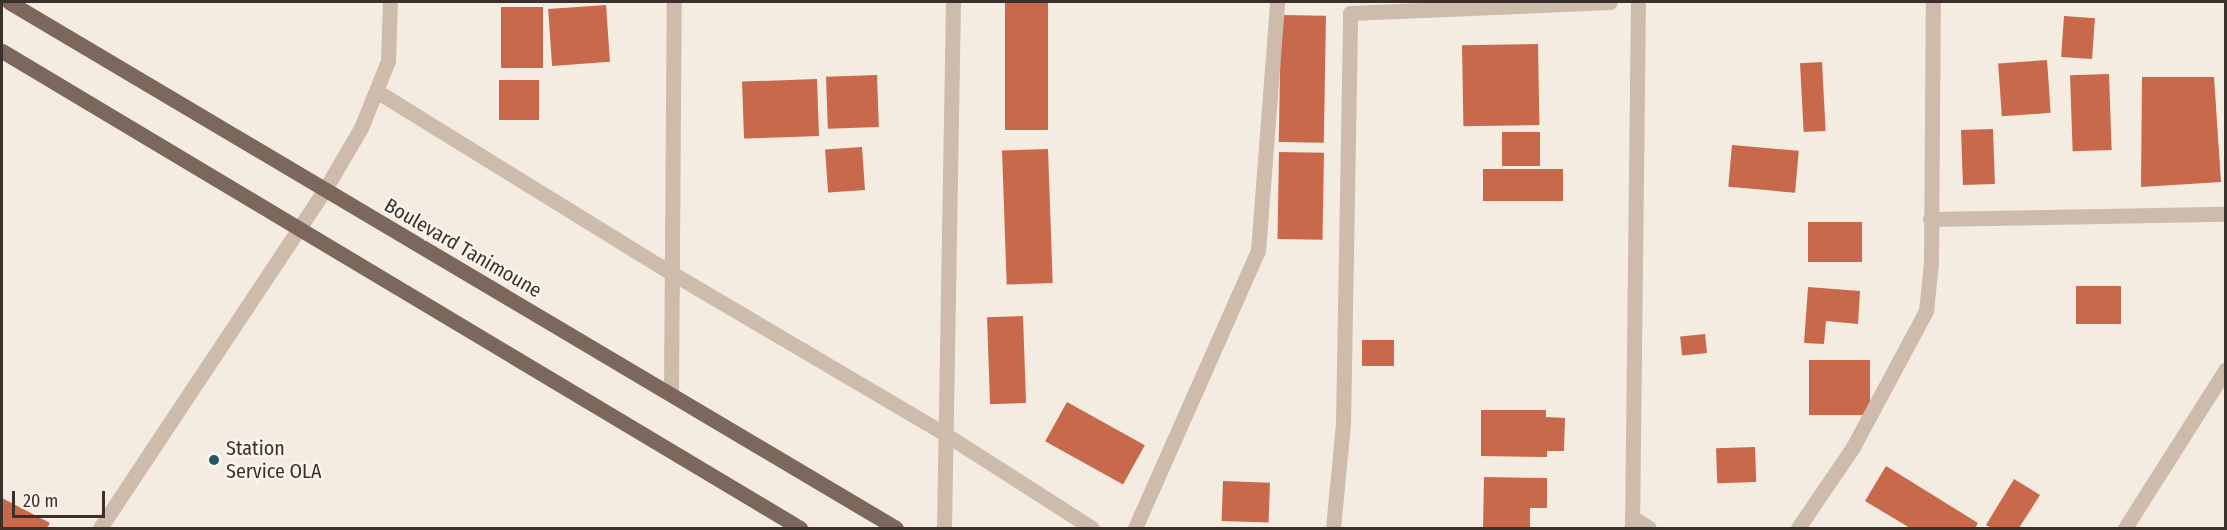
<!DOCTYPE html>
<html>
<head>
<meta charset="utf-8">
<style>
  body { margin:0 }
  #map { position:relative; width:2227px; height:530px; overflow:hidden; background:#f4ebe1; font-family:"Fira Sans Condensed",sans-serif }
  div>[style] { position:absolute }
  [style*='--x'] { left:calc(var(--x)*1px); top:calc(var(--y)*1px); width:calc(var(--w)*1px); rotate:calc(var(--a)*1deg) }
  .building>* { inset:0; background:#c8694b; transform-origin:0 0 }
  .lane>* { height:15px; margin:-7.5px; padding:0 7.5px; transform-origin:7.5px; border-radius:7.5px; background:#cdbbac }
  .street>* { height:15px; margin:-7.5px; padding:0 7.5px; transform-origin:7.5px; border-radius:7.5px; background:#cdbbac }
  .primary>* { height:15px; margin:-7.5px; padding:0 7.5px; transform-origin:7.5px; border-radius:7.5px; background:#7d675c }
  .dots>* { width:16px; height:16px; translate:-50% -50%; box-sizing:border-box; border:3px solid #fbf5ee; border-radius:50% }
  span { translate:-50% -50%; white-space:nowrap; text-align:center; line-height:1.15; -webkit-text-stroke:4.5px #fbf5ee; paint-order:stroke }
  .street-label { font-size:20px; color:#3b302b }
  .poi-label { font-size:20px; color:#3b302b }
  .left { translate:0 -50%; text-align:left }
  .frame { position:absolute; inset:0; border:3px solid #3b302b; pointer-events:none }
  .scale { position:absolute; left:12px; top:491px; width:93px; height:27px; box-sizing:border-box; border:3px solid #3b302b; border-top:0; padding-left:8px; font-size:18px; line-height:21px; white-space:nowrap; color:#3b302b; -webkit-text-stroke:4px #fbf5ee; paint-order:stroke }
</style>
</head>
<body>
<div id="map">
  <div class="building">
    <div style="left:1005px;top:2px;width:43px;height:128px"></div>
    <div style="left:606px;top:5px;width:57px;height:58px;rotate:86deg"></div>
    <div style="left:501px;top:7px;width:42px;height:61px"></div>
    <div style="left:1281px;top:15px;width:45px;height:127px;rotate:1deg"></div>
    <div style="left:2064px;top:16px;width:31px;height:41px;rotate:4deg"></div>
    <div style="left:1538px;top:44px;width:81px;height:76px;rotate:89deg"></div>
    <div style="left:2047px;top:60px;width:53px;height:49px;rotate:86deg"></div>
    <div style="left:1822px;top:62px;width:69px;height:22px;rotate:87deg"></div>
    <div style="left:2109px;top:74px;width:76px;height:39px;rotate:88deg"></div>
    <div style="left:877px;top:75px;width:52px;height:51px;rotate:88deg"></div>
    <div style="clip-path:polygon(2142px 77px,2214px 77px,2221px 182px,2141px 187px)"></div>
    <div style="left:817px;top:79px;width:57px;height:75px;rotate:88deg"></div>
    <div style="left:499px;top:80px;width:40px;height:40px"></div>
    <div style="left:1993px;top:129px;width:55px;height:32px;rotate:88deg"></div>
    <div style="left:1502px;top:132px;width:38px;height:34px"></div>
    <div style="left:1732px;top:145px;width:67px;height:42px;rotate:5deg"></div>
    <div style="left:862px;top:147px;width:43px;height:37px;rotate:86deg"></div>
    <div style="left:1048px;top:149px;width:134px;height:46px;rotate:88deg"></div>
    <div style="left:1279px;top:152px;width:45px;height:87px;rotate:1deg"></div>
    <div style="left:1483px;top:169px;width:80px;height:32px"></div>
    <div style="left:1808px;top:222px;width:54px;height:40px"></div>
    <div style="left:2076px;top:286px;width:45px;height:38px"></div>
    <div style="clip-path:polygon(1808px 287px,1860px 291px,1858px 324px,1826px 321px,1824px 344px,1804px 343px)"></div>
    <div style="left:1023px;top:316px;width:87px;height:36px;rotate:88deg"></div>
    <div style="left:1705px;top:334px;width:19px;height:25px;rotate:84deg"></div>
    <div style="left:1362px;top:340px;width:32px;height:26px"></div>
    <div style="left:1809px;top:360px;width:61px;height:55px"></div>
    <div style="left:1067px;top:402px;width:89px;height:45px;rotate:29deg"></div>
    <div style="clip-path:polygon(1481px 410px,1546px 410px,1546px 417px,1565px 418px,1564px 451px,1547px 451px,1547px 457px,1481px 456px)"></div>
    <div style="left:1755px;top:447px;width:35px;height:39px;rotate:88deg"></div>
    <div style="clip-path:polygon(1886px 466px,1978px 523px,1975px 528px,1910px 528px,1865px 501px)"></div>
    <div style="clip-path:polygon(1484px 477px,1547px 478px,1547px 508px,1530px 508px,1530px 528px,1483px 528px)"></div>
    <div style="clip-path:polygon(2014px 479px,2040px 495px,2019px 528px,1992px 528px,1986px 525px)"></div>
    <div style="left:1223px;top:481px;width:47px;height:40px;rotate:2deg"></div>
    <div style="clip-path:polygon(2px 498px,50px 523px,47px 528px,2px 528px)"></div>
  </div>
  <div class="lane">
    <div style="--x:1135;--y:528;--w:303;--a:-66.1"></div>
    <div style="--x:1258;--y:251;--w:250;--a:-85.6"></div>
  </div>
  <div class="street">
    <div style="--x:378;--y:92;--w:343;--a:31.7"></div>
    <div style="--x:670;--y:272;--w:319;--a:30.5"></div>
    <div style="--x:945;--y:434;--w:174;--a:32.6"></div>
    <div style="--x:1930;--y:219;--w:296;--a:-1"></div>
    <div style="--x:671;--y:393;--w:391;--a:-89.6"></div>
    <div style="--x:1632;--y:517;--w:20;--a:33"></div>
    <div style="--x:100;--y:528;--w:405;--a:-56.4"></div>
    <div style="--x:324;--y:191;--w:73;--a:-59.6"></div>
    <div style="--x:361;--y:128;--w:72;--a:-68.1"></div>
    <div style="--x:388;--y:61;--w:59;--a:-88.1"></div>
    <div style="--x:944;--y:528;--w:526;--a:-89.02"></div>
    <div style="--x:1333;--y:528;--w:104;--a:-84.5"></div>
    <div style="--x:1343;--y:424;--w:411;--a:-89"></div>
    <div style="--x:1350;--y:13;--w:260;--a:-2.4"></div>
    <div style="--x:1632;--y:528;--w:526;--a:-89.35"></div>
    <div style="--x:1798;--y:528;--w:98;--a:-55.8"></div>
    <div style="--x:1853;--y:447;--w:154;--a:-61.8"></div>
    <div style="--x:1926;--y:311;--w:48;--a:-84.1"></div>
    <div style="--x:1931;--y:263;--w:261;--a:-89.6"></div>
    <div style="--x:2125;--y:528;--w:188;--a:-57.6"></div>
  </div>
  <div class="primary">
    <div style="--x:9;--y:2;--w:1031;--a:30.67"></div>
    <div style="--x:2;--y:51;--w:930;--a:30.87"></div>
  </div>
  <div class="dots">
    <div style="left:214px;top:460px;background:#1f5a5e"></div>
  </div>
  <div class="street-label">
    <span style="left:463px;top:248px;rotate:30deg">Boulevard Tanimoune</span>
  </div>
  <div class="poi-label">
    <span class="left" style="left:226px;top:460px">Station<br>Service OLA</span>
  </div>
  <div class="frame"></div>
  <div class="scale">20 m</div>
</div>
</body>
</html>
